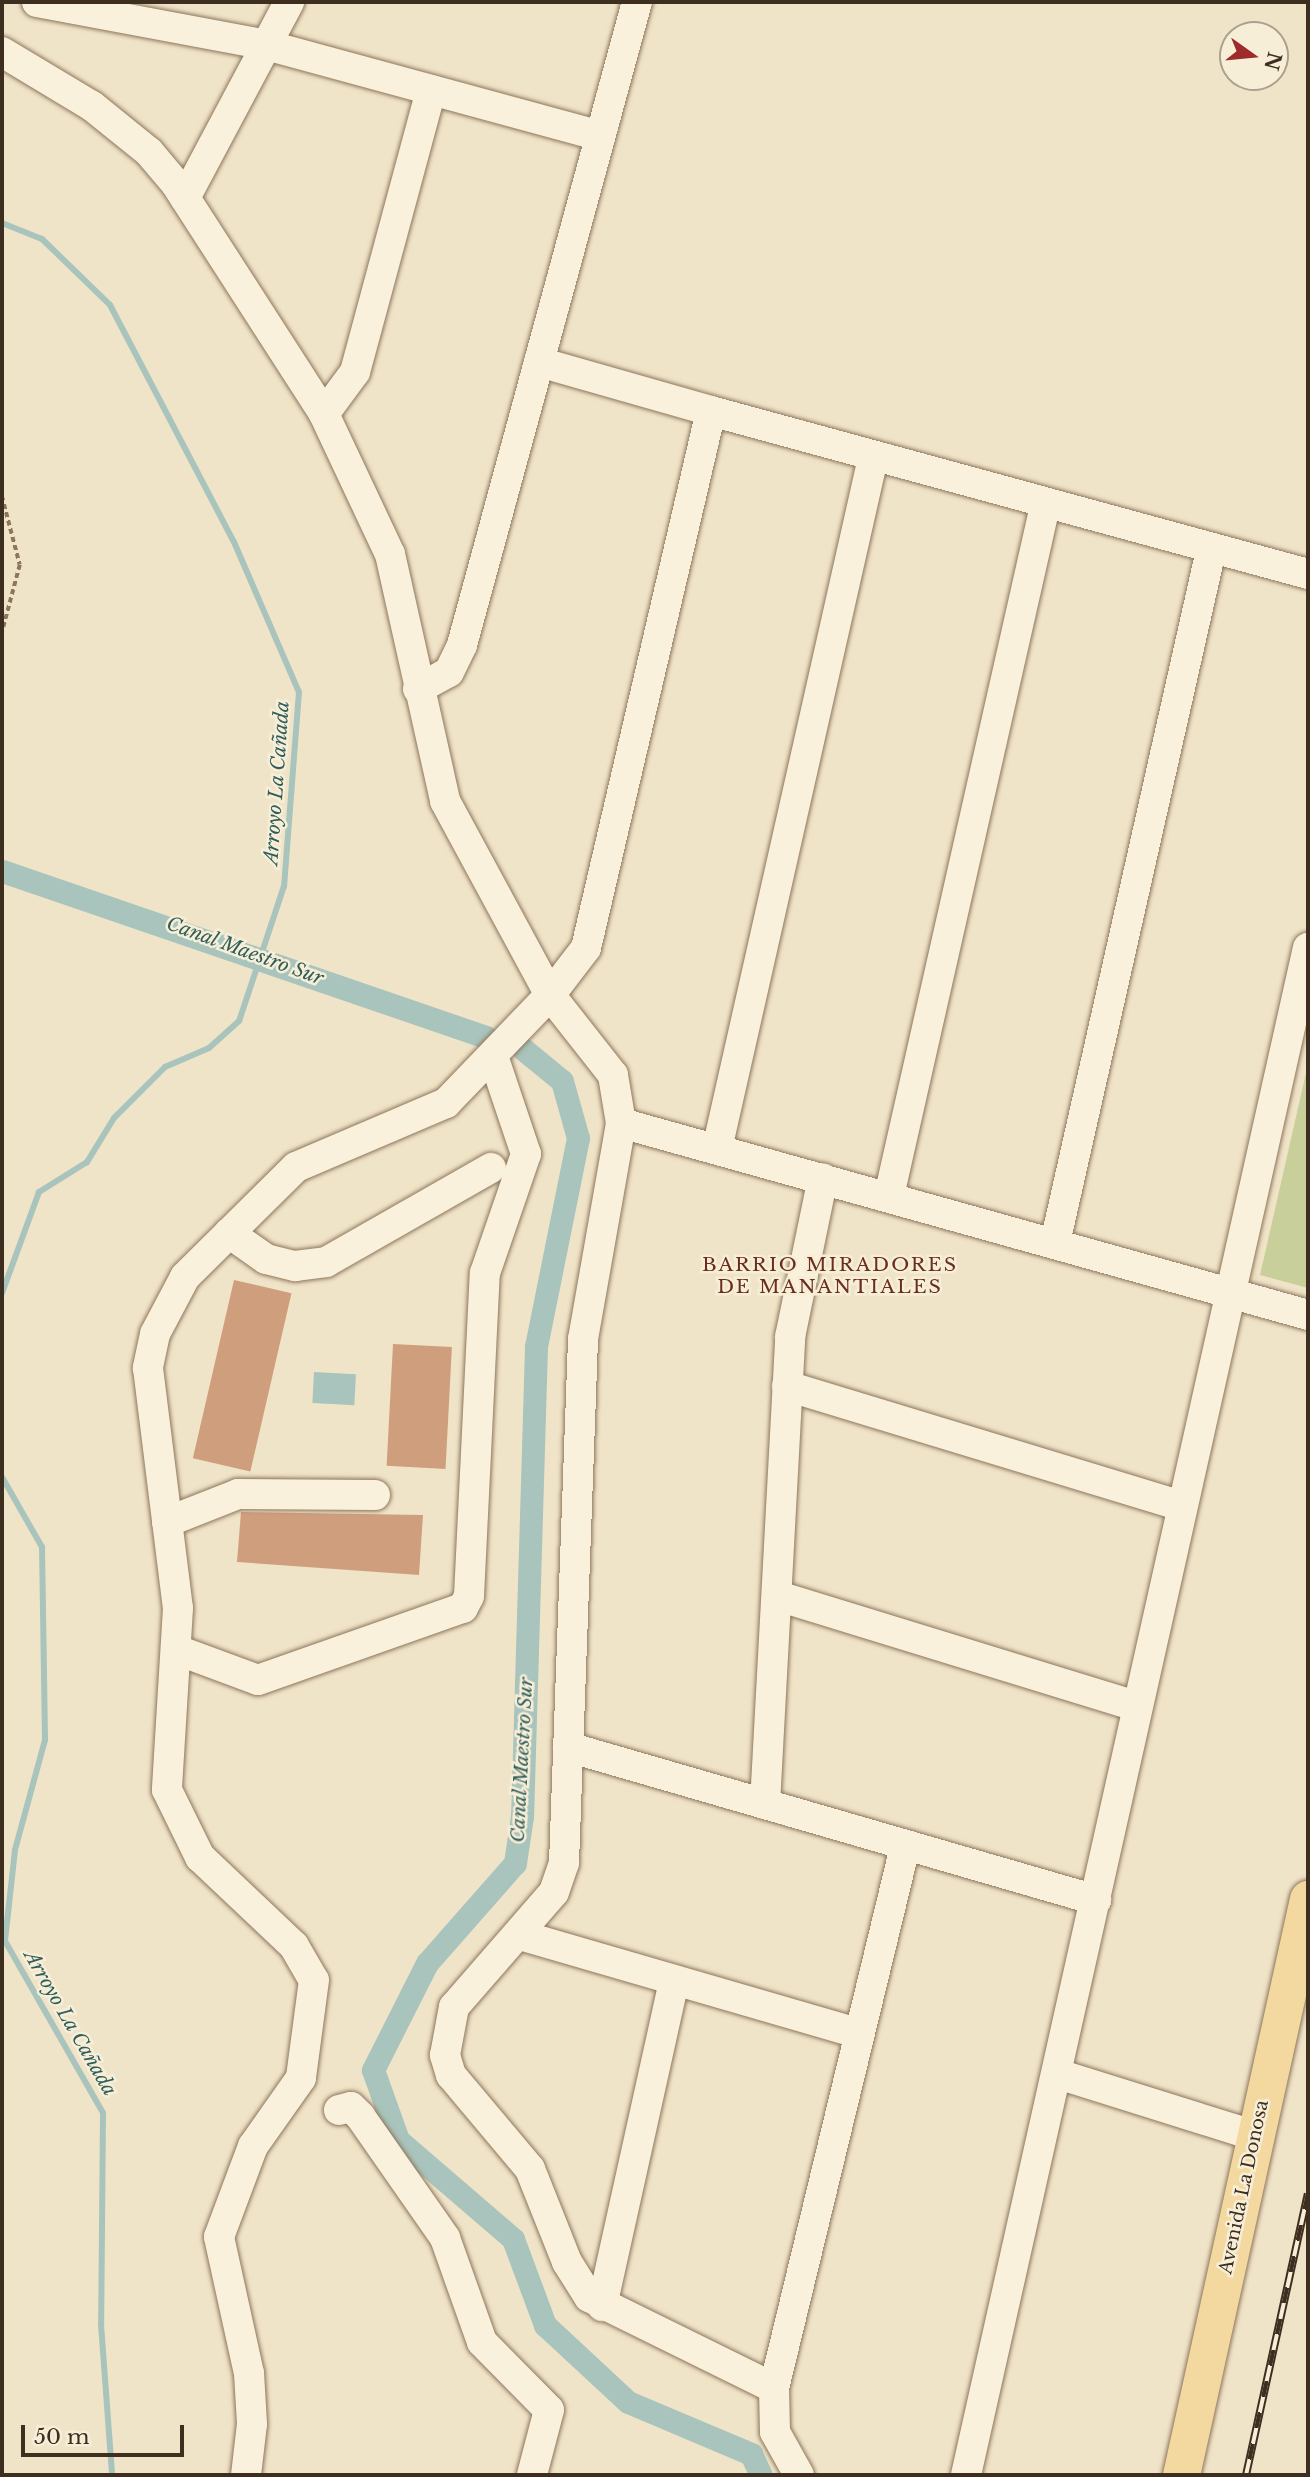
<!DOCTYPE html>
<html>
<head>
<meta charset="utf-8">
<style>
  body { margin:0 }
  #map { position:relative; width:1310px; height:2477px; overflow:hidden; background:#f0e4c8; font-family:"Libre Baskerville",serif }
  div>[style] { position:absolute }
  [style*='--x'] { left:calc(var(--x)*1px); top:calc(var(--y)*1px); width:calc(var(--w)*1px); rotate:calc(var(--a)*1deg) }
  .green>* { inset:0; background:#c9cf9b }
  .water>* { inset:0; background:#a9c4bc; transform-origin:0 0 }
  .stream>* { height:6px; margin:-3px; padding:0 3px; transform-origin:3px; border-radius:3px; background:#a9c4bc }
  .canal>* { height:23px; margin:-11.5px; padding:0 11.5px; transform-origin:11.5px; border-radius:11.5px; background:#a9c4bc }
  .building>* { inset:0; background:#cf9f7d; transform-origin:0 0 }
  .path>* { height:3.5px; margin-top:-1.75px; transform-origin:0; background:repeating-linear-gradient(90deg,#8d765c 0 5px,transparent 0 8.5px) }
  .roads { filter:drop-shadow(0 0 2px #8d765c) drop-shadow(0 0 2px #8d765c) }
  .minor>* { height:30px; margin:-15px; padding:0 15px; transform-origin:15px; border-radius:15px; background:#faf1dc }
  .major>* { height:37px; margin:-18.5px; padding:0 18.5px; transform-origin:18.5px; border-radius:18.5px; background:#f3d9a0 }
  .rail>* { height:8px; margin-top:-4px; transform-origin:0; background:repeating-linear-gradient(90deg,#f7eed8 0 16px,#3d2e20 0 32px); box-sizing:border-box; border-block:2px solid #3d2e20 }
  span { translate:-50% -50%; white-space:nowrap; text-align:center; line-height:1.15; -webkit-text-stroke:5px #f7eed8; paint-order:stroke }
  .street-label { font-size:18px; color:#3d2e20 }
  .water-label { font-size:19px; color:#2f5d5a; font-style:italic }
  .neighbourhood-label { font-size:19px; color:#6b2e1e; letter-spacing:2px }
  .frame { position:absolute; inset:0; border:4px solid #3d2e20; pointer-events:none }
  .north { position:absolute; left:1219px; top:21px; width:70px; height:70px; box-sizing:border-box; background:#f7eed8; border:2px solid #ada18e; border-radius:50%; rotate:105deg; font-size:19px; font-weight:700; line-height:28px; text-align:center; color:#3d2e20 }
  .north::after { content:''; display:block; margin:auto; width:24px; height:32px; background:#9e2a2b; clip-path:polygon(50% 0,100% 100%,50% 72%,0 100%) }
  .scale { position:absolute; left:21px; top:2425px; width:163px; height:32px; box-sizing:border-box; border:4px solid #3d2e20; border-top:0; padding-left:9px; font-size:21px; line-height:24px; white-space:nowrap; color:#3d2e20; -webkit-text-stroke:5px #f7eed8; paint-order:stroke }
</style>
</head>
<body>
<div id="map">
  <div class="green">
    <div style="clip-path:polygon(1308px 1064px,1308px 1288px,1260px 1275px)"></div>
  </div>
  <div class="water">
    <div style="left:314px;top:1372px;width:42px;height:31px;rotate:3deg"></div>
  </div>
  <div class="stream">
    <div style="--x:2;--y:223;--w:43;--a:21.8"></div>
    <div style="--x:42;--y:239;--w:95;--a:44.1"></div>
    <div style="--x:110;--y:305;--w:267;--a:62.4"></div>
    <div style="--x:234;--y:542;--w:163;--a:66.6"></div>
    <div style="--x:299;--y:692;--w:195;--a:94.4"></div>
    <div style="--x:284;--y:886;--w:142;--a:108.4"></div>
    <div style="--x:239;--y:1021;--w:40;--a:138"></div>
    <div style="--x:209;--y:1048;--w:48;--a:156.6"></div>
    <div style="--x:165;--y:1067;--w:72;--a:135"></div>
    <div style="--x:114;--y:1118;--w:52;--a:121.5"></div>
    <div style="--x:87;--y:1162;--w:57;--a:148"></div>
    <div style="--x:39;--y:1192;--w:108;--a:110.1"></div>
    <div style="--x:2;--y:1477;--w:81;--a:60.3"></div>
    <div style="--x:42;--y:1547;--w:193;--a:89.1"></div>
    <div style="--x:45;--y:1740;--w:114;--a:105.3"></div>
    <div style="--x:15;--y:1850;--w:92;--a:96.3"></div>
    <div style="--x:5;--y:1941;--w:198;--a:60.3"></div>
    <div style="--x:103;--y:2113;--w:211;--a:90.5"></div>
    <div style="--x:101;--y:2324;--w:151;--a:85.8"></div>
  </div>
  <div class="canal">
    <div style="--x:2;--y:871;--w:512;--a:18.93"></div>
    <div style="--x:523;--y:1049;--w:50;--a:39.4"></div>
    <div style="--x:562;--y:1081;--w:59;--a:74.3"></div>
    <div style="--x:578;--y:1138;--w:213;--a:101.4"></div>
    <div style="--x:536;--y:1347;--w:469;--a:91.7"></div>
    <div style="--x:522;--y:1816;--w:48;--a:98.5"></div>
    <div style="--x:515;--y:1863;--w:133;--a:131.3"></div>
    <div style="--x:427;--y:1963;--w:120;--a:116.8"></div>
    <div style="--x:373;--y:2070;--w:74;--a:70.3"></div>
    <div style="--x:398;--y:2140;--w:152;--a:40.7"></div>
    <div style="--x:513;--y:2239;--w:92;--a:69.6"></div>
    <div style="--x:545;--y:2325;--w:113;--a:42.9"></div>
    <div style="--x:628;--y:2402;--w:134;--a:22.9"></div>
    <div style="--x:751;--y:2454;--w:23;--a:65"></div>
  </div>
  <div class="building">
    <div style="left:234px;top:1280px;width:59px;height:183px;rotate:13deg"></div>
    <div style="left:393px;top:1344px;width:59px;height:122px;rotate:3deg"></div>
    <div style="clip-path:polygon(241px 1512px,423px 1515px,419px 1575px,237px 1562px)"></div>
  </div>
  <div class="path">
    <div style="--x:2;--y:496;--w:71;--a:75.4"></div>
    <div style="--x:20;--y:565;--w:70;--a:104.8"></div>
  </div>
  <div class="roads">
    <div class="minor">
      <div style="--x:37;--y:2;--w:233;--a:10.6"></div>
      <div style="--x:266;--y:45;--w:346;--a:15.2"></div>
      <div style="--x:2;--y:52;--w:105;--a:31"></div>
      <div style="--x:92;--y:106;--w:73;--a:38.9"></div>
      <div style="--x:149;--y:152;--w:42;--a:49.8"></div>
      <div style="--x:176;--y:184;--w:274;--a:57.2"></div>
      <div style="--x:324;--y:414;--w:155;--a:64.8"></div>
      <div style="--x:390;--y:554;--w:253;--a:77.4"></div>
      <div style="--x:445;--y:801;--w:221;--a:61.6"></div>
      <div style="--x:550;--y:995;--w:150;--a:133.9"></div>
      <div style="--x:446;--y:1103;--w:163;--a:156.9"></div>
      <div style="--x:296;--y:1167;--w:156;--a:135.3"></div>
      <div style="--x:185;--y:1277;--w:64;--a:117.8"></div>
      <div style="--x:155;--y:1334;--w:35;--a:102"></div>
      <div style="--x:148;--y:1368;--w:242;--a:82.9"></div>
      <div style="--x:178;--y:1608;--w:182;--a:93.5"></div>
      <div style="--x:167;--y:1790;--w:75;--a:63.8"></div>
      <div style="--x:200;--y:1857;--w:129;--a:43.4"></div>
      <div style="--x:294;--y:1946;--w:39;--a:60"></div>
      <div style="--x:314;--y:1980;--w:99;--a:97.6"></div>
      <div style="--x:301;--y:2078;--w:83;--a:125.2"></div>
      <div style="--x:253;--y:2146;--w:97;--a:110.5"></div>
      <div style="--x:219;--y:2237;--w:139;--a:77.6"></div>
      <div style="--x:249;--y:2373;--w:51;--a:86.6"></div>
      <div style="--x:252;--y:2424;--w:51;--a:96.7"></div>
      <div style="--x:185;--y:198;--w:222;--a:-62"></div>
      <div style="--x:539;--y:362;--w:179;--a:15.9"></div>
      <div style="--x:324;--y:414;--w:52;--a:-53.6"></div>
      <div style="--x:355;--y:372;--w:292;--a:-74.9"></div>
      <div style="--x:418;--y:689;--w:35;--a:-29"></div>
      <div style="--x:449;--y:672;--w:30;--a:-64"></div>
      <div style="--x:462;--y:645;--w:666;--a:-74.78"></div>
      <div style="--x:621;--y:1123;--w:713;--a:15.61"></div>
      <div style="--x:717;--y:1149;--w:708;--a:-77.28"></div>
      <div style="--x:889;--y:1196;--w:707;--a:-77.26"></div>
      <div style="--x:229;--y:1233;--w:45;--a:35.1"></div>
      <div style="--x:266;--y:1259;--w:30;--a:14"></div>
      <div style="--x:295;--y:1266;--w:31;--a:-7"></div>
      <div style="--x:326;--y:1262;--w:190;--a:-29.7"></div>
      <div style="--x:1055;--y:1243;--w:710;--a:-77.31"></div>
      <div style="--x:787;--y:1386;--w:410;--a:16.9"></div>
      <div style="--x:167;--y:1522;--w:76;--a:-21.5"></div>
      <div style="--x:238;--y:1494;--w:137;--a:0.4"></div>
      <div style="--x:778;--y:1596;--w:375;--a:17.1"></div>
      <div style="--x:177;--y:1650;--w:86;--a:20.3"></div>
      <div style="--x:258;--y:1680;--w:217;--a:-19.4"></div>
      <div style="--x:463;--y:1608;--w:13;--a:-63"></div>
      <div style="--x:469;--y:1596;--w:323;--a:-87.2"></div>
      <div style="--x:485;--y:1273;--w:126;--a:-71"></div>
      <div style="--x:526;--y:1154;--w:100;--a:-108.6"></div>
      <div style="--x:568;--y:1747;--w:550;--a:16.16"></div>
      <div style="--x:765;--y:1804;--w:468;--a:-86.9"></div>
      <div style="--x:790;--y:1337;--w:162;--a:-78.3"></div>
      <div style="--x:520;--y:1935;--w:351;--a:16.2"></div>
      <div style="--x:1058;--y:2074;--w:207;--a:17.4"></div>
      <div style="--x:339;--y:2110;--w:12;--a:-14"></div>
      <div style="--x:351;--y:2107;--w:13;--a:45"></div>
      <div style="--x:360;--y:2116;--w:149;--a:55.1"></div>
      <div style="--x:445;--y:2238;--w:110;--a:70.4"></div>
      <div style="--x:482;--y:2342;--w:95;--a:45.4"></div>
      <div style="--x:549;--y:2410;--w:67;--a:104.7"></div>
      <div style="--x:602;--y:2306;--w:332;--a:-77.5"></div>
      <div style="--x:774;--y:2388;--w:557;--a:-76.39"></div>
      <div style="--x:799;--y:2475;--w:49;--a:-119.2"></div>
      <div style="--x:775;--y:2432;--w:44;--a:-91.3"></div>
      <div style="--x:774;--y:2388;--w:206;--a:-153.8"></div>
      <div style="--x:589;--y:2297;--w:41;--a:-122.2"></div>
      <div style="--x:567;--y:2262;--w:100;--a:-111.7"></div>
      <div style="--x:530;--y:2169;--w:123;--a:-130"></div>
      <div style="--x:451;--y:2075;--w:21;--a:-107"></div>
      <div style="--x:445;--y:2055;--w:49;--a:-79.4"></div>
      <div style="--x:454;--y:2007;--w:152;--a:-49"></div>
      <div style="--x:554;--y:1892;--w:31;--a:-71"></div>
      <div style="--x:564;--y:1863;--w:524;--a:-87.92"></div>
      <div style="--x:583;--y:1339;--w:219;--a:-80"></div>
      <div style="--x:621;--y:1123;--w:49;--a:-99.5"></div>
      <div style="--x:613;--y:1075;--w:102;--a:-128.2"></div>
      <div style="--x:550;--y:995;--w:59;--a:-52.5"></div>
      <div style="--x:586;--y:948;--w:551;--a:-76.9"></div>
      <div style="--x:711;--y:411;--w:619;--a:15.27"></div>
      <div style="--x:966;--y:2475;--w:1565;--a:-77.38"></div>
    </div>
    <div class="major">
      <div style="--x:1181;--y:2475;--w:590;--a:-77.57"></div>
    </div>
  </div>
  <div class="rail">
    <div style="--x:1246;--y:2475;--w:288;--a:-77.6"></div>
  </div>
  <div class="street-label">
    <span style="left:1244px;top:2187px;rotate:-78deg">Avenida La Donosa</span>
  </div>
  <div class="water-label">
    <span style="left:277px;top:783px;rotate:-86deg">Arroyo La Cañada</span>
    <span style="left:245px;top:951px;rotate:20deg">Canal Maestro Sur</span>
    <span style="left:522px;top:1760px;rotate:-87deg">Canal Maestro Sur</span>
    <span style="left:70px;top:2023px;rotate:60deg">Arroyo La Cañada</span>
  </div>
  <div class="neighbourhood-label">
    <span style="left:830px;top:1276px">BARRIO MIRADORES<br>DE MANANTIALES</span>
  </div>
  <div class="frame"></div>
  <div class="north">N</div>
  <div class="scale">50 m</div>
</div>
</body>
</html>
